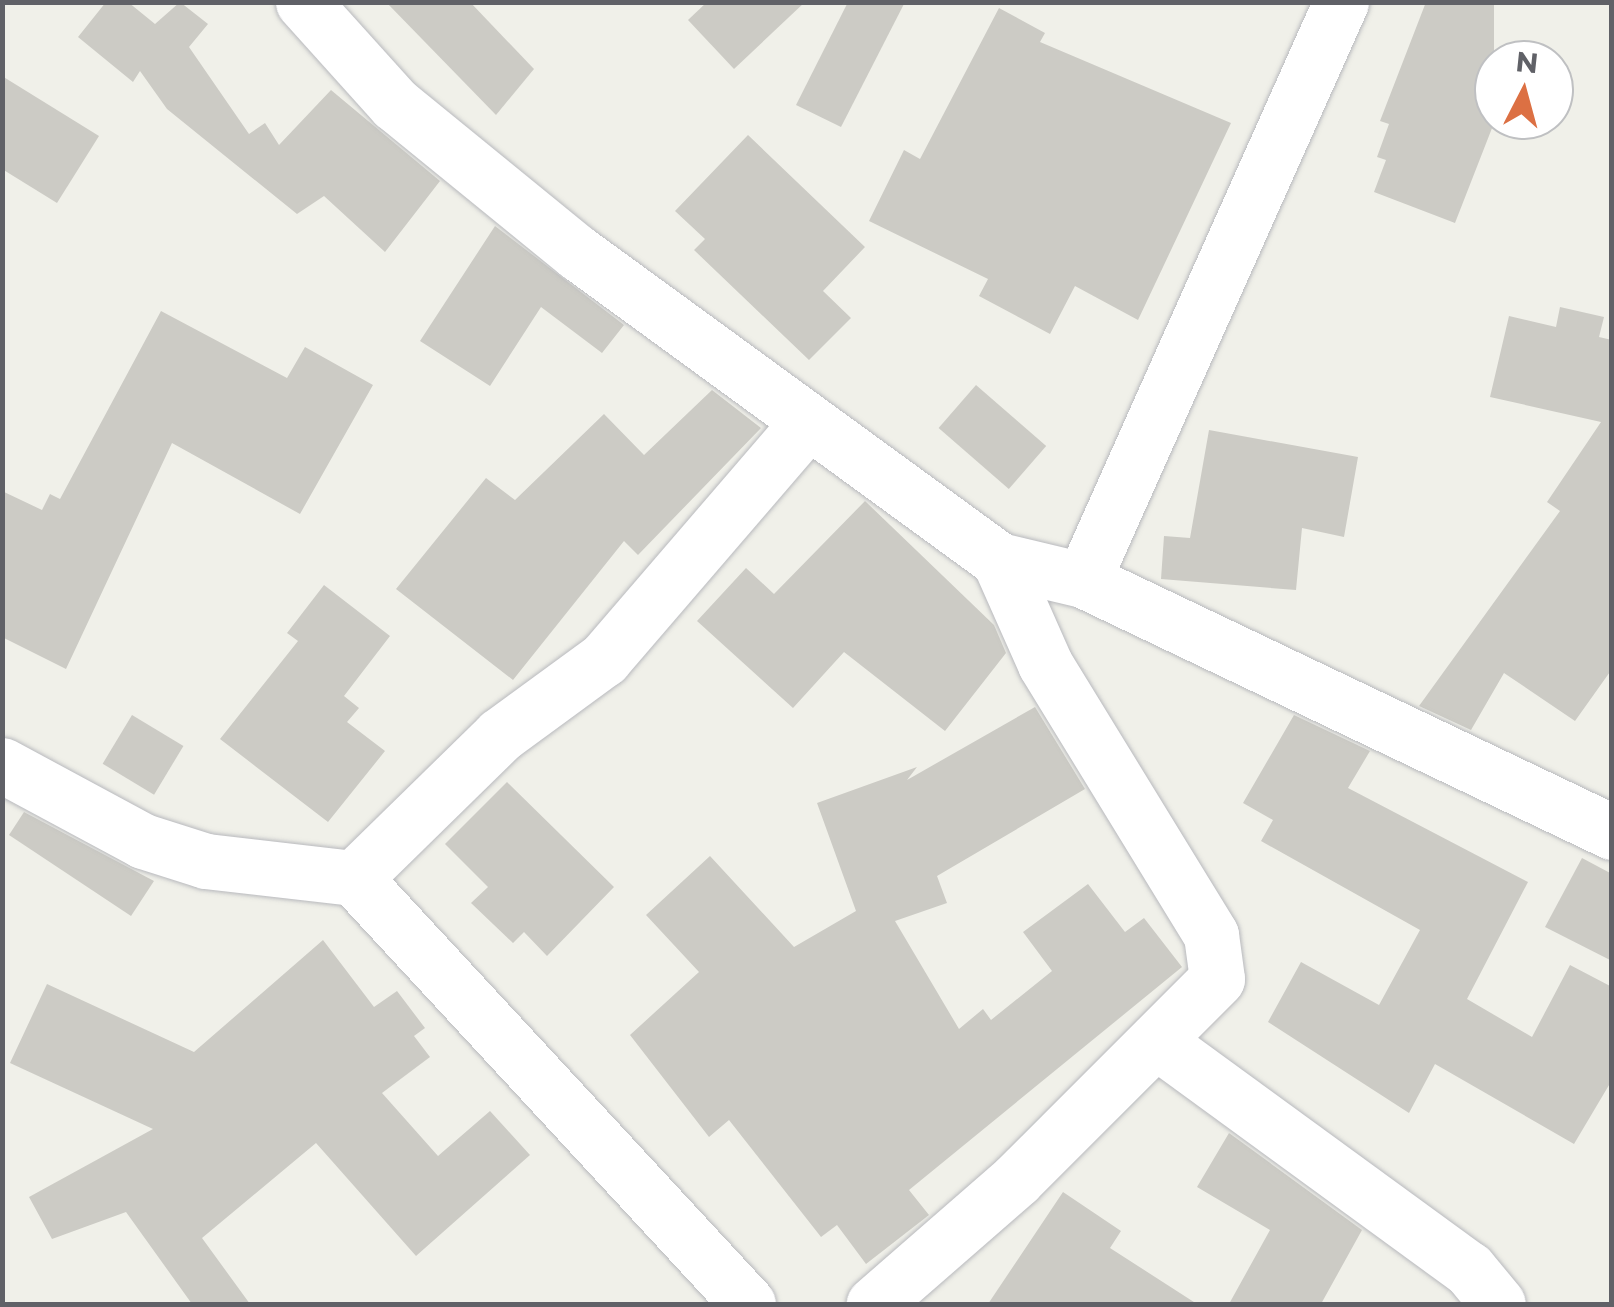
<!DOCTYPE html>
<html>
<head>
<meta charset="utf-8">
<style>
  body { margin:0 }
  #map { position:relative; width:1614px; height:1307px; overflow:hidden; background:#f0f0e9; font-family:Montserrat,sans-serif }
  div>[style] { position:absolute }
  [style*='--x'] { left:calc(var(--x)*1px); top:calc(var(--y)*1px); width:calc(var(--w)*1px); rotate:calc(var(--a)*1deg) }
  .building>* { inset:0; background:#cccbc5; transform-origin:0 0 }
  .roads { filter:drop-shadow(0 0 2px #b8b9bd) drop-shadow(0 0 2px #b8b9bd) }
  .minor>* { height:55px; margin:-27.5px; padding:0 27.5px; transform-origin:27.5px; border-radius:27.5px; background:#fff }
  span { translate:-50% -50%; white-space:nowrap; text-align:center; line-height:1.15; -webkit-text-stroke:8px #fff; paint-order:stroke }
  .frame { position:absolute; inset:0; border:5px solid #606167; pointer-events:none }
  .north { position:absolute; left:1474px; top:40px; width:100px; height:100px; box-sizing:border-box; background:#fff; border:2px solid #bfc0c2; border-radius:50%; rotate:6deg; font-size:28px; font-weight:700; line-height:40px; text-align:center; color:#606167 }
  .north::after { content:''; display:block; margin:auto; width:35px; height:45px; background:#dc7043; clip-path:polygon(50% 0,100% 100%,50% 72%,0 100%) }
</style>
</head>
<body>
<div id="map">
  <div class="building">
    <div style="clip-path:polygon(106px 2px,128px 2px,155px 24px,180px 2px,208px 24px,189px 47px,249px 134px,265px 123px,279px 145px,331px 90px,440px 181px,385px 252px,324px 196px,297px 214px,167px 109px,140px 71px,133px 82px,78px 37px)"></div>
    <div style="clip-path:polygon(386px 2px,470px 2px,534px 69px,496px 115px)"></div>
    <div style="clip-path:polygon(707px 2px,805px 2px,734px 69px,688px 20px)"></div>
    <div style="clip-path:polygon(848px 2px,905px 2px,841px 127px,796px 105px)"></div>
    <div style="clip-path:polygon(1426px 2px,1494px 2px,1494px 123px,1455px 223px,1374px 192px,1386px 160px,1377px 157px,1389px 124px,1380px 121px)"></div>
    <div style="clip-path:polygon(999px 8px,1045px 33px,1040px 42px,1231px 123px,1138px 320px,1075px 286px,1050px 334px,979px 296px,988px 279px,869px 221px,904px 150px,920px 159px)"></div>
    <div style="clip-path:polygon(2px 76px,99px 136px,57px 203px,2px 169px)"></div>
    <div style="clip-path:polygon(748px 135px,865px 247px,823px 291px,851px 318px,809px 360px,694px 250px,705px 239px,675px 211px)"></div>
    <div style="clip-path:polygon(495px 226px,624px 325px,602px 353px,541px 307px,490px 386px,420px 341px)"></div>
    <div style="clip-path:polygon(1560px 307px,1604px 317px,1599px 337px,1612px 340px,1612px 669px,1575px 721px,1504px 673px,1471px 730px,1419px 706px,1560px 511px,1547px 502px,1601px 422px,1490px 397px,1509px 316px,1556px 327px)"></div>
    <div style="clip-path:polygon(161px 311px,287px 378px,305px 347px,373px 385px,300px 514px,172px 443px,66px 669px,2px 637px,2px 491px,42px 510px,50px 494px,60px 499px)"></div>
    <div style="left:976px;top:385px;width:93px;height:57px;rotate:41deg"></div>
    <div style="clip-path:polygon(712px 390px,761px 428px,638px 555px,624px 541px,513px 680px,396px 589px,486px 478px,515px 500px,604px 414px,644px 455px)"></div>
    <div style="clip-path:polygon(1209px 430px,1358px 457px,1344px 537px,1302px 528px,1296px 590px,1161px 579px,1164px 536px,1190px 538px)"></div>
    <div style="clip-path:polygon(865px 501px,994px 625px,1006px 653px,945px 731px,844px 652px,793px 708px,697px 621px,746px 568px,774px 594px)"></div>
    <div style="clip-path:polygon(324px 585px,390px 636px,344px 696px,359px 708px,347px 722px,385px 751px,328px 822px,220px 739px,298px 641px,287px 633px)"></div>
    <div style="clip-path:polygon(1035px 707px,1085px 789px,937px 876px,947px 903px,895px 921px,959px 1029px,983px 1009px,991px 1020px,1052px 971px,1023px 932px,1088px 884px,1125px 932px,1144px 918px,1182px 967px,909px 1190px,929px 1215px,866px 1264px,837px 1225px,821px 1237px,729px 1120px,709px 1137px,630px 1035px,699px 972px,646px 915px,710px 856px,794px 947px,856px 911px,817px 803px,917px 767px,907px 780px)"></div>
    <div style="left:132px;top:715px;width:60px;height:57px;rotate:31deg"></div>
    <div style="clip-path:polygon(1294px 715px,1370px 751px,1348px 788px,1528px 882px,1467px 999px,1532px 1037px,1570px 965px,1612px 987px,1612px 1080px,1574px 1144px,1435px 1064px,1409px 1113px,1268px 1022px,1301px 962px,1379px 1005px,1420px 930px,1261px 841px,1273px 820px,1243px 803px)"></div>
    <div style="clip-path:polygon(507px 782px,614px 887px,547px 956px,524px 932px,513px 943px,471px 903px,488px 887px,445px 844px)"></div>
    <div style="clip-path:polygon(24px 812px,154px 881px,131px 916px,9px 835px)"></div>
    <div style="clip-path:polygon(1582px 858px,1612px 874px,1612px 961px,1545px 927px)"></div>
    <div style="clip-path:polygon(323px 940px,374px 1007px,397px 991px,425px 1028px,414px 1036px,430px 1057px,382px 1093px,438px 1156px,490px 1111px,530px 1155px,416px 1256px,316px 1143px,202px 1238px,250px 1304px,192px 1304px,126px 1212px,52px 1239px,29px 1197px,153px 1129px,10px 1063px,47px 984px,194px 1052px)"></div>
    <div style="clip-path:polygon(1229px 1133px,1362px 1230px,1321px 1304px,1229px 1304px,1270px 1230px,1197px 1187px)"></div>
    <div style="clip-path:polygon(1063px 1192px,1121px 1231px,1110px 1248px,1197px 1304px,988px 1304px)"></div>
  </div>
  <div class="roads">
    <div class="minor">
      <div style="--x:303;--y:2;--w:137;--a:48"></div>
      <div style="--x:395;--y:104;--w:236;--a:39.2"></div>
      <div style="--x:578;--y:253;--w:521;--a:36.1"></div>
      <div style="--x:999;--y:560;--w:114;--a:66.1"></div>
      <div style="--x:1045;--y:664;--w:318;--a:58.5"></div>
      <div style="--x:1211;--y:935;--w:44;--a:82.2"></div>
      <div style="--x:1217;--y:979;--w:284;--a:135"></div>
      <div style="--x:1016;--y:1180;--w:189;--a:138.9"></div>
      <div style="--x:999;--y:560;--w:86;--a:13.4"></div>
      <div style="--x:1083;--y:580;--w:633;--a:-65.95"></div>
      <div style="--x:1083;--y:580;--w:586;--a:25.47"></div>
      <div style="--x:2;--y:765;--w:160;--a:28.3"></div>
      <div style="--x:143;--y:841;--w:66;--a:17.6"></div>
      <div style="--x:206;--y:861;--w:149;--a:6.6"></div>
      <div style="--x:354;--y:878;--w:580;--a:47.23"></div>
      <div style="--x:354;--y:878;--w:204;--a:-44.4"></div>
      <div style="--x:500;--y:735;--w:129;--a:-36.2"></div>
      <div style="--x:604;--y:659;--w:310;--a:-49.3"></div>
      <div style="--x:1156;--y:1041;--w:387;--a:36.1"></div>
      <div style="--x:1469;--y:1269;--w:45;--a:50.4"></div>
    </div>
  </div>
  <div class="frame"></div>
  <div class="north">N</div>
</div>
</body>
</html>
